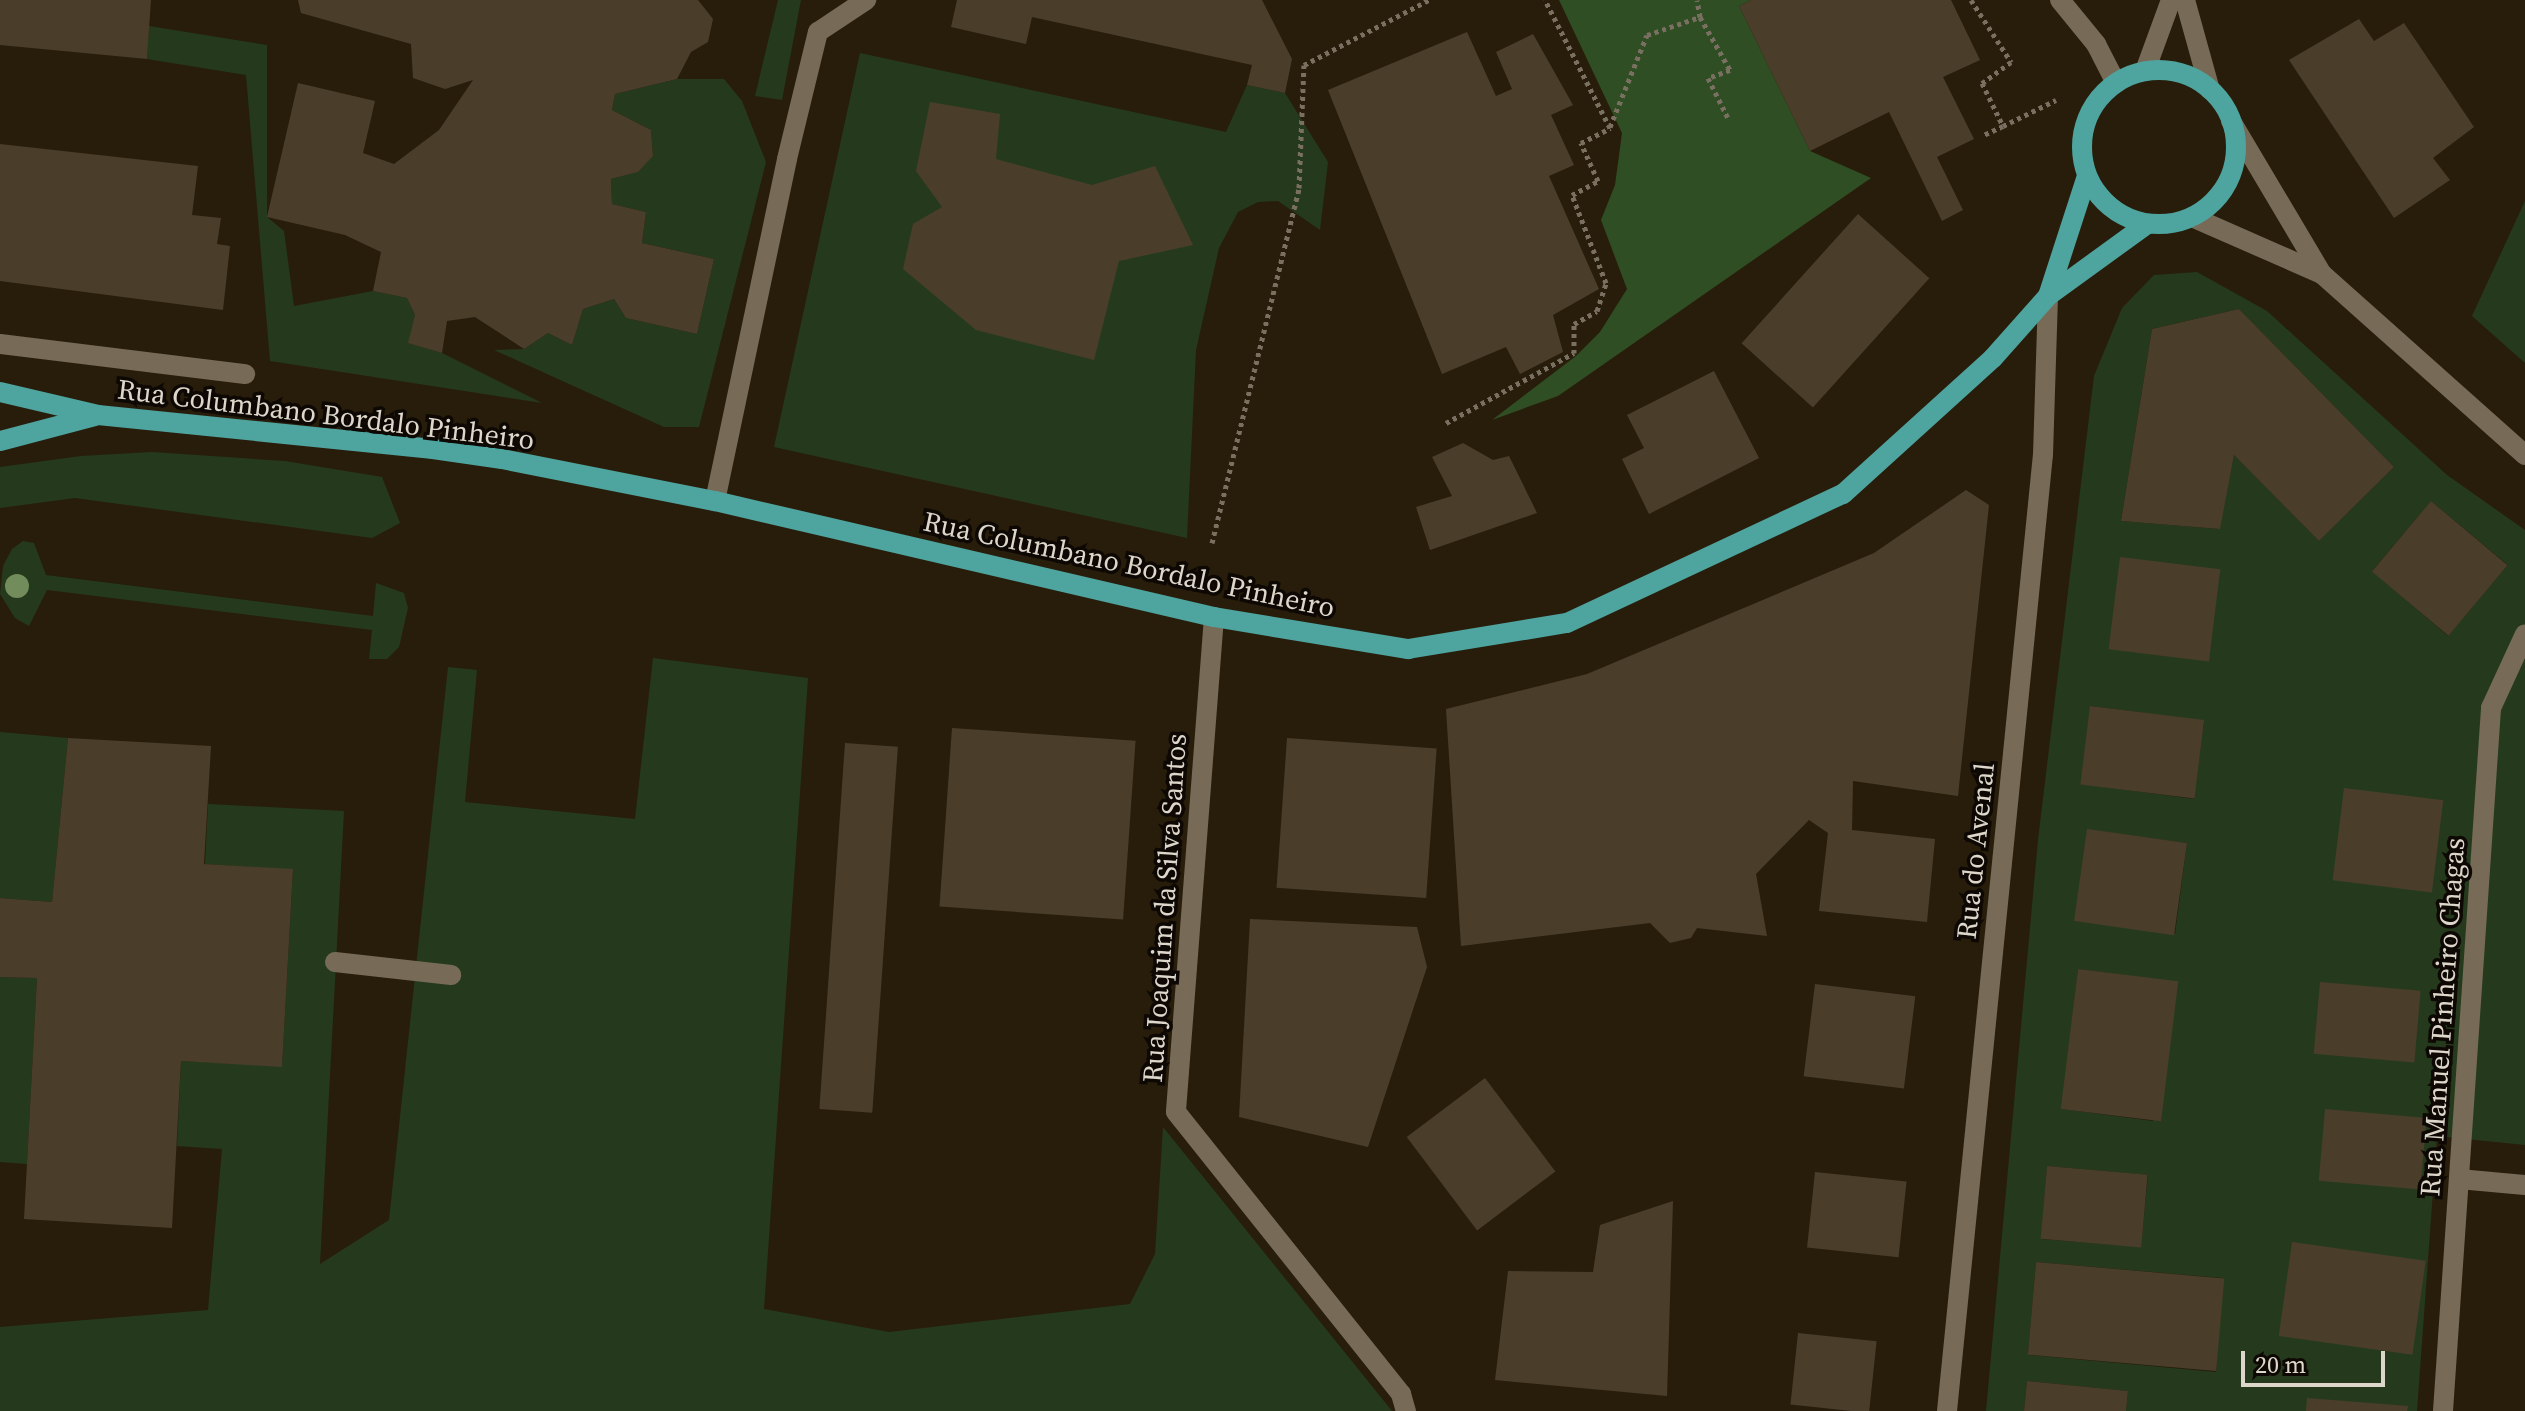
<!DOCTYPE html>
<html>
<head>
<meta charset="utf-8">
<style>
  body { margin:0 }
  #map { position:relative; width:2525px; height:1411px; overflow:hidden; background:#281d0b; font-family:"Source Serif 4",serif }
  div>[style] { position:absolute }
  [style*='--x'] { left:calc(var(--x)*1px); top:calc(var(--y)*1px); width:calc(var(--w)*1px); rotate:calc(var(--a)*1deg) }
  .green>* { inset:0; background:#253a1d }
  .forest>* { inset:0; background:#2f4e23 }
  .building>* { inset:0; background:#4a3e2b; transform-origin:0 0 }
  .path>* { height:5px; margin-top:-2.5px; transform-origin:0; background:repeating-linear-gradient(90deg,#797061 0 4px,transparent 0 8px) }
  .minor>* { height:20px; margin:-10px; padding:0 10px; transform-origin:10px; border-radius:10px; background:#776b57 }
  .major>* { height:20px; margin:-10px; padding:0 10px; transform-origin:10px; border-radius:10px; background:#4ea49f }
  .major>.ring { margin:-10px; padding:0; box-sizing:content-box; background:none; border:20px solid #4ea49f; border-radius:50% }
  .trees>* { width:24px; height:24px; margin:-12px; border-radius:50%; background:#738c5c }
  span { translate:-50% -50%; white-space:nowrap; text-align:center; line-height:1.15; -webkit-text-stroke:7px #0d0803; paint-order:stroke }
  .street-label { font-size:28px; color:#ddd6cb }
  .scale { position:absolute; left:2241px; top:1351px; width:144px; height:36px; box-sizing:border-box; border:4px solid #ddd6cb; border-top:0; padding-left:10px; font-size:24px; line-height:28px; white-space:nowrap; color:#ddd6cb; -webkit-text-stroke:6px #0d0803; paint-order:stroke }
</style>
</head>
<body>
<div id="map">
  <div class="green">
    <div style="clip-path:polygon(778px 0,801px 0,782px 100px,755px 96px)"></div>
    <div style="clip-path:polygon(149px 26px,267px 45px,267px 217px,284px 231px,294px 306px,373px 291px,407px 298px,415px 315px,409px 343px,442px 353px,542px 403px,270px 361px,246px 75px,147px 59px)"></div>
    <div style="clip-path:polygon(860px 53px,1226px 132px,1247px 85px,1285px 93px,1328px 162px,1320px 230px,1278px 201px,1258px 202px,1238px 212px,1219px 248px,1196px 350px,1187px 538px,774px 447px)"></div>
    <div style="clip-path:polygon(677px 79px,724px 79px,742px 101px,766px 162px,699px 427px,664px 427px,494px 350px,524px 349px,548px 333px,572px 345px,583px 309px,614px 299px,626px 318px,697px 334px,714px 259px,642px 243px,646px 212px,612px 204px,611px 179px,638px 172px,653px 155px,651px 130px,612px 110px,615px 94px)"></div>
    <div style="clip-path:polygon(2525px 201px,2525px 363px,2472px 316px)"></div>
    <div style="clip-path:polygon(evenodd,2197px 272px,2267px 311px,2447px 475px,2525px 530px,2525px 1145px,2437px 1136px,2417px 1411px,2126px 1411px,2128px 1391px,2027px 1381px,2024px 1411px,1986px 1411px,2038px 840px,2094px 376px,2122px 308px,2154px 275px,2197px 272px,2239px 309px,2394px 467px,2319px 541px,2234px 455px,2219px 529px,2121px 521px,2152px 329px,2239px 309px,2197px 272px,2431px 501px,2508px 565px,2448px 636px,2372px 571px,2431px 501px,2197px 272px,2091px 706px,2204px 721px,2194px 799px,2081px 784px,2091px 706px,2197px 272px,2088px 830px,2187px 843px,2175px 934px,2076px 921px,2088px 830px,2197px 272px,2078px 969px,2178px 982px,2153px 1121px,2062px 1109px,2078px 969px,2197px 272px,2047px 1166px,2148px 1175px,2141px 1247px,2041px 1239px,2047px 1166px,2197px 272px,2036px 1262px,2223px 1278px,2216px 1372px,2028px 1355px,2036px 1262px)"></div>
    <div style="clip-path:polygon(152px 452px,285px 461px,382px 477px,400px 523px,372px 538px,75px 498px,0 508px,0 467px,81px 456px)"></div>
    <div style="clip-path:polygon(23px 541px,34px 543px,46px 575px,373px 616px,376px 583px,404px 593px,408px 608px,399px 647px,387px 659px,369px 659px,372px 630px,47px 590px,29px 626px,15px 618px,0 594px,3px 566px,12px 549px)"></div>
    <div style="clip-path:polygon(653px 658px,808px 678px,764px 1309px,889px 1332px,1130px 1304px,1155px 1254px,1163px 1127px,1392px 1411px,0 1411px,0 1327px,208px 1310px,222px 1149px,177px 1146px,181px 1061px,282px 1066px,293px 870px,205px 864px,208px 804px,344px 811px,320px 1264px,389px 1220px,448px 667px,477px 670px,465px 802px,635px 819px)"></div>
    <div style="clip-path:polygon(0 732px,68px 738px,52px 902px,0 898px)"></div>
    <div style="clip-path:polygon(0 977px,37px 978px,27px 1164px,0 1162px)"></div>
  </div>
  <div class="forest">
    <div style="clip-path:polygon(1559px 0,1751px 0,1739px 6px,1810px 151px,1871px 178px,1558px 396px,1492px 420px,1576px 356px,1600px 332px,1627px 289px,1601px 220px,1615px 185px,1622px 133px)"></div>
  </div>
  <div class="building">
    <div style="clip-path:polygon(0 0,151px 0,147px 59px,0 45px)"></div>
    <div style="clip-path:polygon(298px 0,698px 0,713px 19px,708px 42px,691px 52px,677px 79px,615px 94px,612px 110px,651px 130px,653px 156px,638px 172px,611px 179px,612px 204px,646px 212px,642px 243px,714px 259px,697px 334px,626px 318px,614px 299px,583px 309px,572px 345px,548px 333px,524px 349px,475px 317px,447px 321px,442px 353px,408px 343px,415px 315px,407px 298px,373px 291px,381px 252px,345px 235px,267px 217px,298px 83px,375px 101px,363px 153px,394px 164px,439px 130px,473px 80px,445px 89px,413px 78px,411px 44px,301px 13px)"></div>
    <div style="clip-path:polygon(957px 0,1262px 0,1292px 59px,1285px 93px,1247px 85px,1252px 65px,1032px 17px,1026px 44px,951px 27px)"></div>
    <div style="clip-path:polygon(1751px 0,1951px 0,1980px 60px,1943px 77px,1974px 139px,1937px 157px,1963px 210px,1942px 221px,1889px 112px,1810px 151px,1739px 6px)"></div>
    <div style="clip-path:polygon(2359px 19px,2374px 41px,2404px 23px,2474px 127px,2433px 158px,2450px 180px,2394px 218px,2289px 60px)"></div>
    <div style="clip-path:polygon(1467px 32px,1496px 96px,1512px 89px,1496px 52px,1533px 34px,1573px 105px,1551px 115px,1574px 165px,1549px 176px,1599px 289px,1553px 315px,1563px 352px,1520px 374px,1506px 347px,1442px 374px,1328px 90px)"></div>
    <div style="clip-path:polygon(930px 102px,1000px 114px,996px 159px,1092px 185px,1155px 166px,1193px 245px,1119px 261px,1094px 360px,976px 330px,903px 269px,913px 224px,942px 207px,916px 171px)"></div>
    <div style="clip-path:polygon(0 144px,198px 166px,192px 215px,221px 218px,217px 244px,230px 246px,223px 310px,0 281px)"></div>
    <div style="left:1858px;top:214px;width:96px;height:174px;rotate:42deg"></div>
    <div style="clip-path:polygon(2239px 309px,2394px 467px,2319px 541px,2234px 455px,2220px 529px,2121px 521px,2152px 329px)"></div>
    <div style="clip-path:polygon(1714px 371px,1759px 458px,1649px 514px,1622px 459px,1644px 448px,1627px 415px)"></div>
    <div style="clip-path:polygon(1463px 443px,1493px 460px,1509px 456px,1537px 513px,1430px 550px,1416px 507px,1452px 496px,1432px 457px)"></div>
    <div style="clip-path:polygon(1966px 490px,1989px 505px,1958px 796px,1853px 781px,1852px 830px,1935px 839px,1927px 922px,1819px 911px,1828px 833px,1809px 820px,1756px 874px,1767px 936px,1697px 928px,1691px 938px,1670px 943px,1650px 923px,1461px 946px,1446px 709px,1587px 674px,1874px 553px)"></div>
    <div style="left:2431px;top:501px;width:100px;height:92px;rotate:40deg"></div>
    <div style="left:2120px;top:557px;width:101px;height:93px;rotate:7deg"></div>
    <div style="left:2090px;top:706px;width:115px;height:79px;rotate:7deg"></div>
    <div style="left:952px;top:728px;width:184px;height:179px;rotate:4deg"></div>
    <div style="clip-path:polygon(68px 738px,211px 746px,204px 864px,293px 869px,282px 1067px,181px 1061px,172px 1228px,24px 1219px,37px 978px,0 977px,0 898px,52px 902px)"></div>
    <div style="left:1287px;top:738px;width:150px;height:150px;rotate:4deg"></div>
    <div style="left:845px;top:743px;width:53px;height:367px;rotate:4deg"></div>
    <div style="left:2344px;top:788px;width:100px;height:93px;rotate:7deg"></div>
    <div style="left:2087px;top:829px;width:101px;height:93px;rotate:8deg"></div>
    <div style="clip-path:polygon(1250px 919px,1417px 927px,1427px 967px,1368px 1147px,1239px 1117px)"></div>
    <div style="left:2078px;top:969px;width:101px;height:141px;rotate:7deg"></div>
    <div style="left:2320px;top:982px;width:101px;height:72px;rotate:5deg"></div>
    <div style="left:1815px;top:984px;width:101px;height:93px;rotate:7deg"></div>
    <div style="left:1485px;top:1078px;width:117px;height:98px;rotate:53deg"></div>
    <div style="left:2325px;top:1109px;width:102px;height:72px;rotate:5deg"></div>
    <div style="left:2047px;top:1166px;width:101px;height:73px;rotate:5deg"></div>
    <div style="left:1815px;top:1172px;width:92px;height:76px;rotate:6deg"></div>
    <div style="clip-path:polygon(1673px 1201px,1667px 1396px,1495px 1380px,1508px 1271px,1593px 1272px,1600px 1225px)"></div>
    <div style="left:2292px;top:1242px;width:135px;height:95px;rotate:8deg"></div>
    <div style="left:2036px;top:1262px;width:189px;height:93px;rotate:5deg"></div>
    <div style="left:1798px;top:1333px;width:79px;height:72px;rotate:6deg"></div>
    <div style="clip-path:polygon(2027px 1381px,2128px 1391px,2126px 1411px,2024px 1411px)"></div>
    <div style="clip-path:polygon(2307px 1398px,2408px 1406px,2407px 1411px,2306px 1411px)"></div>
  </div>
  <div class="path">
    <div style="--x:1971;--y:0;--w:74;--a:57.2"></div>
    <div style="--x:2011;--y:62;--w:36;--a:144"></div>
    <div style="--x:1982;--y:83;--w:48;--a:64"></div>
    <div style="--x:2003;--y:126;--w:23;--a:155"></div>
    <div style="--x:1700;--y:17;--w:61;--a:60.5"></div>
    <div style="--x:1730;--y:70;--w:23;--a:160"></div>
    <div style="--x:1708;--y:78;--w:47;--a:63.4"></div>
    <div style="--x:2003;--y:126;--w:59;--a:-26.1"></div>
    <div style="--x:1610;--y:127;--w:99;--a:-68.1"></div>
    <div style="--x:1647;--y:35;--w:56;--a:-18.8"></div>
    <div style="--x:1700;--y:17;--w:17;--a:-100"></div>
    <div style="--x:1446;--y:423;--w:146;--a:-28.7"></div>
    <div style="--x:1574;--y:353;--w:29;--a:-90"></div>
    <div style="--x:1574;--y:324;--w:26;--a:-29"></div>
    <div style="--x:1597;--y:311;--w:29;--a:-72"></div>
    <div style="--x:1606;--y:283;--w:94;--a:-111.1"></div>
    <div style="--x:1572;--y:195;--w:30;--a:-28"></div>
    <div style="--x:1598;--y:181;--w:42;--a:-114.1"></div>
    <div style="--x:1581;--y:143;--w:33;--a:-27"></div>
    <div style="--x:1610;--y:128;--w:144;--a:-116.9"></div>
    <div style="--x:1212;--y:543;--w:366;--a:-76.2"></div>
    <div style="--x:1299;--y:188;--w:123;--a:-87.7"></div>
    <div style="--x:1304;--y:65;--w:141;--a:-27.5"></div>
  </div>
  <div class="minor">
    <div style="--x:2060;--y:0;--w:57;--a:50.7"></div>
    <div style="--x:2096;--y:44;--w:44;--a:62.9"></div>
    <div style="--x:2185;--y:0;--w:93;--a:74.5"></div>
    <div style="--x:2145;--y:71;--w:76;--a:-69.9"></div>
    <div style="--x:2231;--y:121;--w:178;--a:59.3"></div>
    <div style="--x:2322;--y:274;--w:272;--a:41.7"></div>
    <div style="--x:2192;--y:217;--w:142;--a:23.7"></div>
    <div style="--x:0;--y:344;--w:247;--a:7"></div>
    <div style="--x:715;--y:501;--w:349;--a:-78.1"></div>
    <div style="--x:787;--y:159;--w:131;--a:-76.3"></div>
    <div style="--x:818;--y:32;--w:58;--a:-33.7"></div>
    <div style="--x:1214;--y:617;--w:496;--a:94.4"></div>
    <div style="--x:1176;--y:1112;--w:361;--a:51.4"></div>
    <div style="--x:1401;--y:1394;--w:18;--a:74"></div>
    <div style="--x:335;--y:962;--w:117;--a:6.4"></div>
    <div style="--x:2459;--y:1179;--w:66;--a:5.2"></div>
    <div style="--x:1947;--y:1411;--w:961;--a:-84.27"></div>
    <div style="--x:2043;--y:455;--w:159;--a:-88.2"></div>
    <div style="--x:2443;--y:1411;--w:705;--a:-86.09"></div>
    <div style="--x:2491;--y:708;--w:81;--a:-65.3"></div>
  </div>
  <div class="major">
    <div class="ring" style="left:2082px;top:70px;width:134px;height:134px"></div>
    <div style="--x:2048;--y:296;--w:126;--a:-72"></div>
    <div style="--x:0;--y:392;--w:101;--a:13.2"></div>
    <div style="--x:98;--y:415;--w:337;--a:5.8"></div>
    <div style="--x:433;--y:449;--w:70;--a:8.2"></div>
    <div style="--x:502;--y:459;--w:217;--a:11.2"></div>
    <div style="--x:715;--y:501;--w:512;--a:13.09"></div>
    <div style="--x:1214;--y:617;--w:197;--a:9.4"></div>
    <div style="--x:1408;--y:649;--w:161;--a:-9.3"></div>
    <div style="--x:1567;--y:623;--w:305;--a:-25.1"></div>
    <div style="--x:1843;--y:494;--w:202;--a:-42.2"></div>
    <div style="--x:1993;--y:358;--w:83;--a:-48.4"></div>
    <div style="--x:2048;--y:296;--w:122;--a:-36"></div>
    <div style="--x:0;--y:441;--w:98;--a:-14.7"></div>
  </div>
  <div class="trees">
    <div style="left:17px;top:586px"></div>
  </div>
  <div class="street-label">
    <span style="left:326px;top:414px;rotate:7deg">Rua Columbano Bordalo Pinheiro</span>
    <span style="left:1129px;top:564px;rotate:12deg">Rua Columbano Bordalo Pinheiro</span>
    <span style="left:1975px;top:851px;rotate:-84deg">Rua do Avenal</span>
    <span style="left:1164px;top:908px;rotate:-86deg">Rua Joaquim da Silva Santos</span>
    <span style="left:2442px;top:1017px;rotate:-86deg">Rua Manuel Pinheiro Chagas</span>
  </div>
  <div class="scale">20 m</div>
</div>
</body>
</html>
